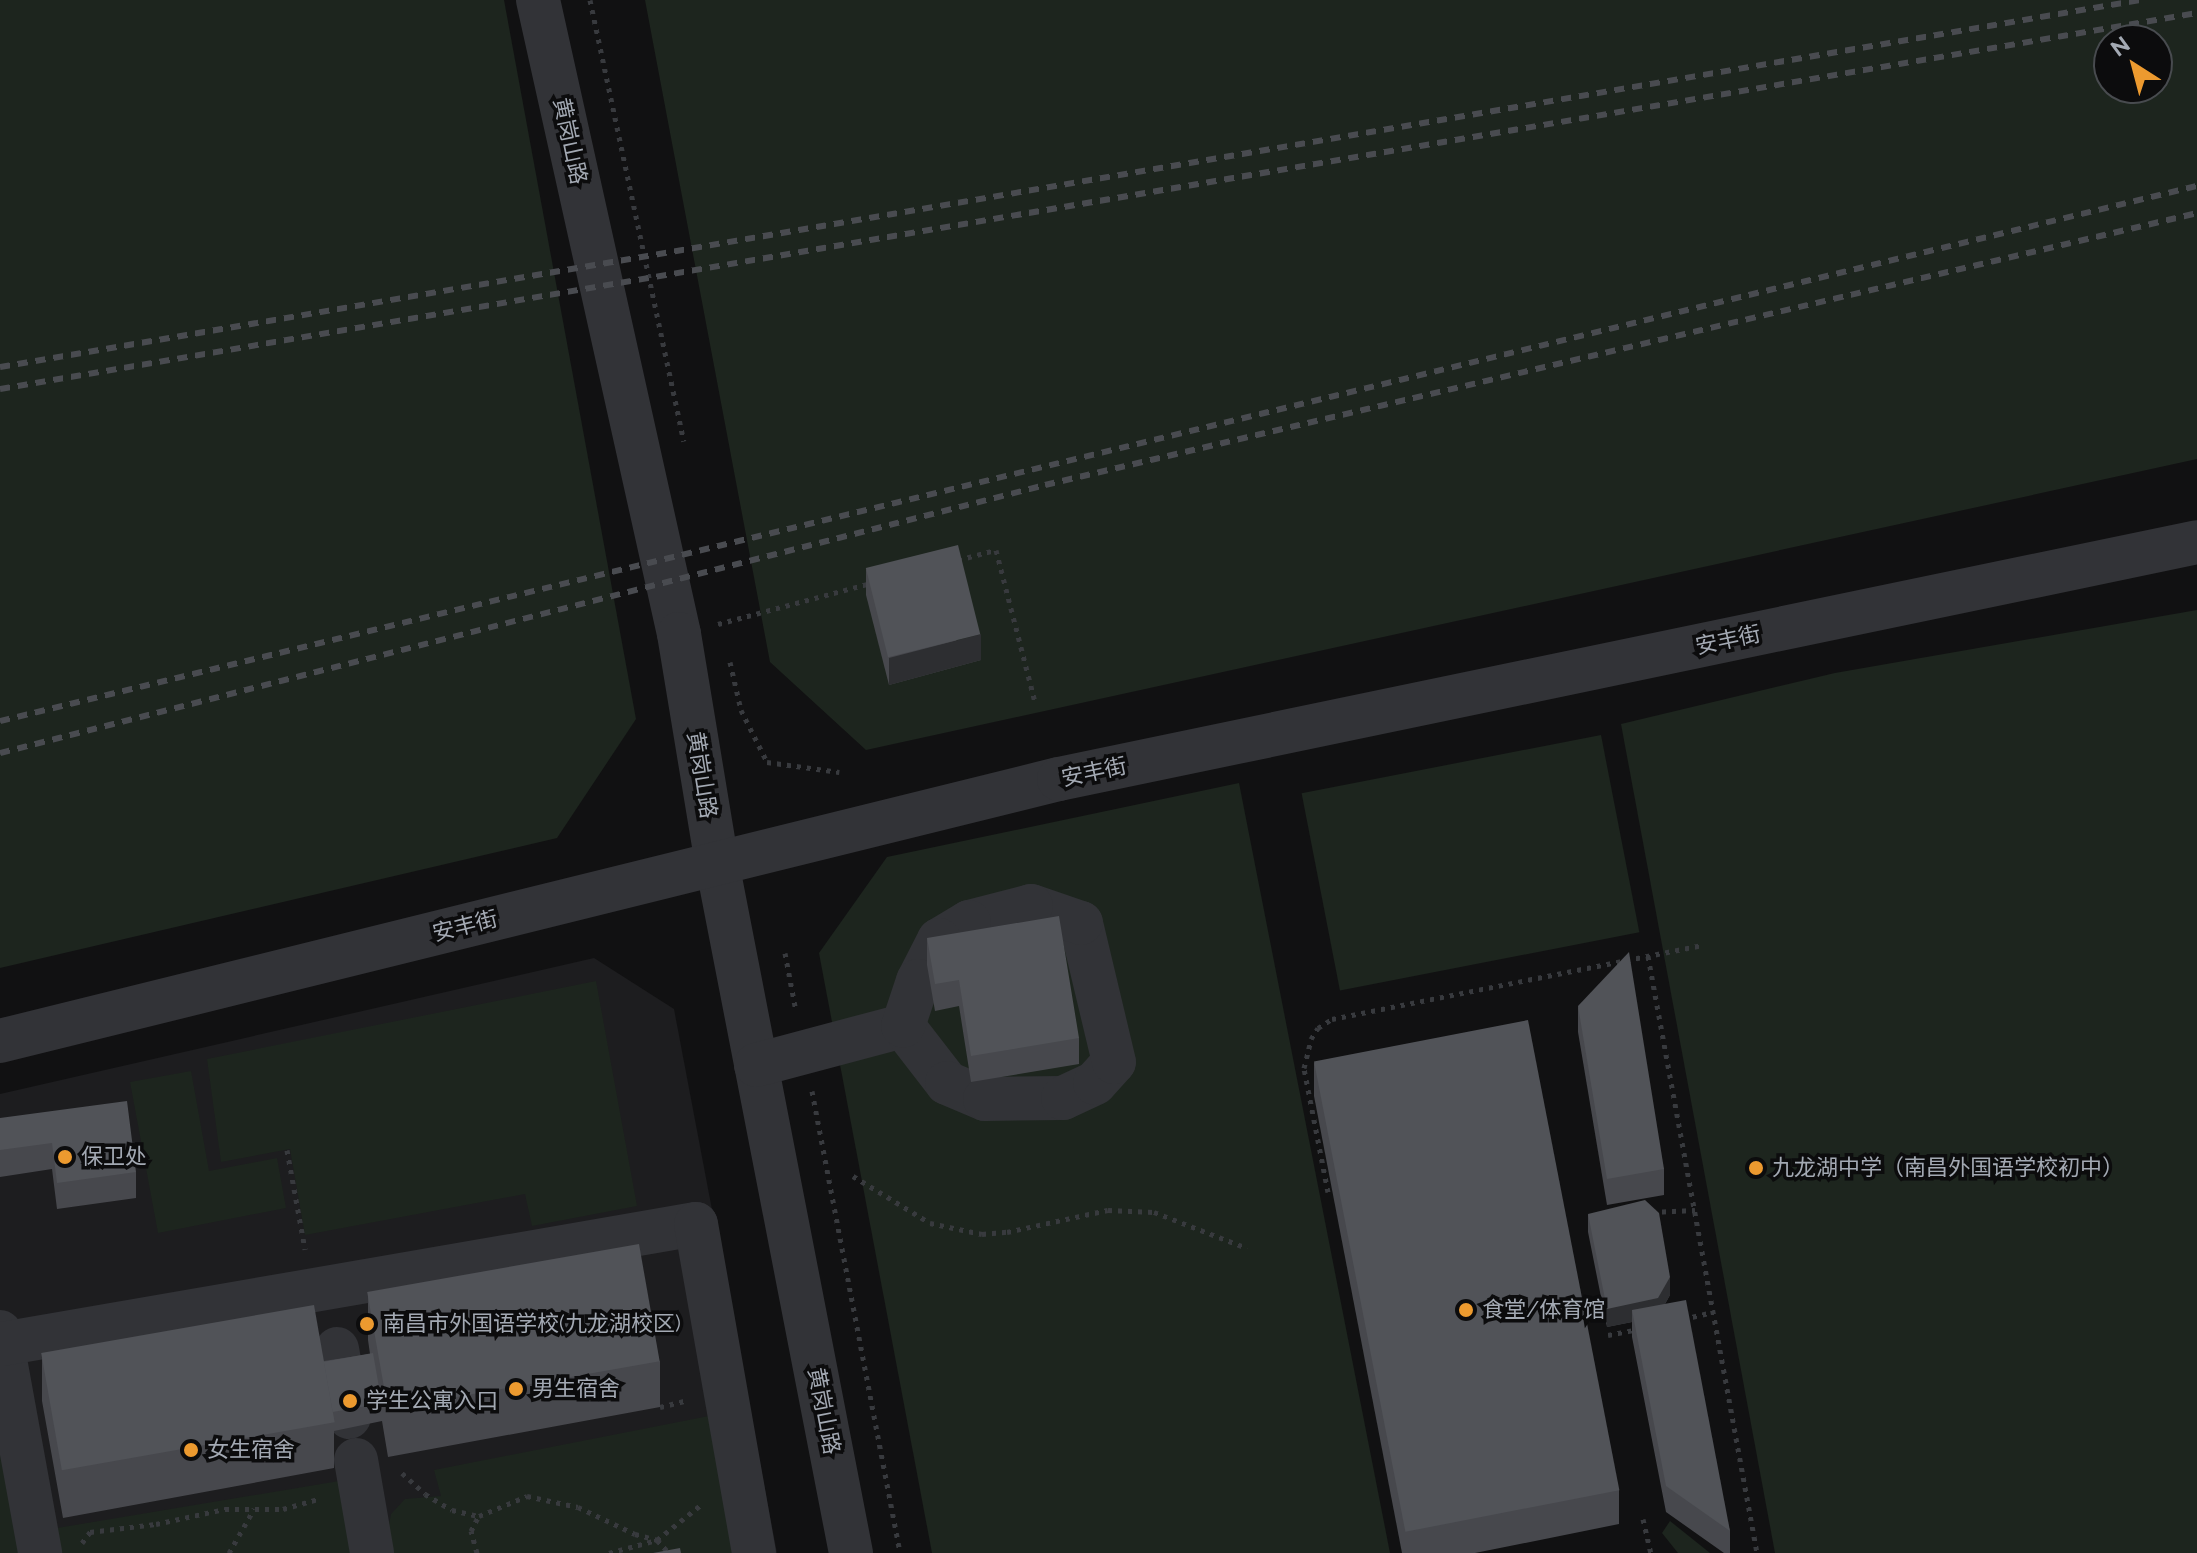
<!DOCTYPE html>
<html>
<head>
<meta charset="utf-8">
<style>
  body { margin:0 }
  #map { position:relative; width:2197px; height:1553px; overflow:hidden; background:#111112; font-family:Raleway,"Noto Sans SC",sans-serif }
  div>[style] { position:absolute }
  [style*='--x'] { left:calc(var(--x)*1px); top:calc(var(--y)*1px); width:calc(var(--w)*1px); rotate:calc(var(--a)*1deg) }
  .built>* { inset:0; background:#1d1d1f }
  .green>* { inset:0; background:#1d251e; transform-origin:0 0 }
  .path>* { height:5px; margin-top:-2.5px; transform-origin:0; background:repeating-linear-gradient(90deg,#383a3e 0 4px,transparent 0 10px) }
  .minor>* { height:44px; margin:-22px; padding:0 22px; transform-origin:22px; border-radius:22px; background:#323337 }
  .rail>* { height:6px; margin-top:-3px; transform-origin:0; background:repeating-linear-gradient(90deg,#494b50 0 10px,transparent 0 18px) }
  .wall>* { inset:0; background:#47484d }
  .shaded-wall>* { inset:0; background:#2d2e31 }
  .building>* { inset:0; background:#515358; transform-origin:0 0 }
  .dots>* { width:22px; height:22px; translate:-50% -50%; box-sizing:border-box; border:4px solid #0c0c0d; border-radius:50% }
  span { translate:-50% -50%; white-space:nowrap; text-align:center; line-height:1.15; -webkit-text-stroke:7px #0c0c0d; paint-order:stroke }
  .street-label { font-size:22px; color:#a3a9b3 }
  .poi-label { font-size:22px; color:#a3a9b3 }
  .left { translate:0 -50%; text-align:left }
  .north { position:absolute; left:2093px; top:24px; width:80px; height:80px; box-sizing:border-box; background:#0c0c0d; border:2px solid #484b4f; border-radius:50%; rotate:324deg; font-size:22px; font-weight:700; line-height:32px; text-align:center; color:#a3a9b3 }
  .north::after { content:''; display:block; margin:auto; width:28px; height:36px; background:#ec9a2f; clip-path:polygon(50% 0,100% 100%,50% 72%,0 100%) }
</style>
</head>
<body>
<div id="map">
  <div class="built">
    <div style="clip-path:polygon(594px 958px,674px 1009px,777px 1553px,0 1553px,0 1094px)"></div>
  </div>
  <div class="green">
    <div style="clip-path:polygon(0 0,504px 0,636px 719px,557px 838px,0 968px)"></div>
    <div style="clip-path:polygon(evenodd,645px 0,2197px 0,2197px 459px,866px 750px,770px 662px,645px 0,2109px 40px,2157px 40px,2157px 88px,2109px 88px,2109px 40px)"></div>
    <div style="clip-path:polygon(2197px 610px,2197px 1553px,1775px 1553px,1621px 724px,1835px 673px)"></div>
    <div style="left:1601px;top:735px;width:201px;height:305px;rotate:79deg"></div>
    <div style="clip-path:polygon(1239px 783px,1390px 1553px,932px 1553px,819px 953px,887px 857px)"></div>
    <div style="clip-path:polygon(596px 981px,637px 1206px,532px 1226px,525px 1194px,305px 1235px,290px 1149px,221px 1162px,207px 1059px)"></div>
    <div style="clip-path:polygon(191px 1071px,209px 1171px,277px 1158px,286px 1208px,158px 1233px,130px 1082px)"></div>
    <div style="clip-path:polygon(0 1383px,27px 1553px,0 1553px)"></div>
    <div style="clip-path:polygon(714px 1415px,740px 1553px,389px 1553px,387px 1535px,391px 1514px,405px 1499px,441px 1496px,434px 1470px)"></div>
    <div style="clip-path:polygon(339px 1481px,351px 1553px,55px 1553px,51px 1529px)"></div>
    <div style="clip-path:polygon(1670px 1521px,1710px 1553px,1678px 1553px,1662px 1533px)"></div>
  </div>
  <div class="path">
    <div style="--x:590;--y:0;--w:451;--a:78"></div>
    <div style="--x:958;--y:560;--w:39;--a:-15"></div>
    <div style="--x:996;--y:550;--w:157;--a:75.6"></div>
    <div style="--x:718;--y:624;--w:158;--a:-15"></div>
    <div style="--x:730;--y:662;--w:49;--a:77.1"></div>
    <div style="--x:741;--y:710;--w:58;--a:63.4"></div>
    <div style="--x:767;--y:762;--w:73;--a:7.9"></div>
    <div style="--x:785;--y:953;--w:59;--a:79.3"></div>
    <div style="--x:1648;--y:956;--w:607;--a:79.65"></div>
    <div style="--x:812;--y:1091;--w:470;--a:79.2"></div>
    <div style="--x:287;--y:1150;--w:101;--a:79.7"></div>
    <div style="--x:853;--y:1176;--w:90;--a:31.4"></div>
    <div style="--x:930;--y:1223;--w:53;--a:11.9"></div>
    <div style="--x:982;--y:1234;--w:25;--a:-5"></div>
    <div style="--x:1007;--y:1232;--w:103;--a:-12.3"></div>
    <div style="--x:1108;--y:1210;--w:46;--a:2.5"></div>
    <div style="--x:1154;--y:1212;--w:100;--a:21.2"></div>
    <div style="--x:1328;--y:1192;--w:126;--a:-101"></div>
    <div style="--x:1304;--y:1068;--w:30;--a:-76"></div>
    <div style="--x:1311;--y:1039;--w:13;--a:-58"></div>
    <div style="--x:1318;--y:1028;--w:17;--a:-33"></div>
    <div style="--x:1332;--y:1019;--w:378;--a:-11.3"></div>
    <div style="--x:1652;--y:1212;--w:43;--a:-2.7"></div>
    <div style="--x:1683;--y:1319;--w:31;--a:-13"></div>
    <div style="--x:1608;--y:1335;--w:31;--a:-11"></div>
    <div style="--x:660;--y:1407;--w:25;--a:-14"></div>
    <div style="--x:402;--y:1473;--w:31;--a:42"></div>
    <div style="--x:425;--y:1494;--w:31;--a:31"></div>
    <div style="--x:452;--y:1510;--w:28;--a:13"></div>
    <div style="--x:479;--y:1516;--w:52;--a:-22.6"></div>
    <div style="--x:527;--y:1496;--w:52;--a:12.2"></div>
    <div style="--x:578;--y:1507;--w:63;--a:25.3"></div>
    <div style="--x:635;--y:1534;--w:23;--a:15"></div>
    <div style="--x:657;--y:1540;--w:58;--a:-38.7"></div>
    <div style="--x:1643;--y:1519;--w:35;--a:77"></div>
    <div style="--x:82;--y:1543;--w:14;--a:-54"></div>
    <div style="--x:90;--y:1532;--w:66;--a:-6.9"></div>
    <div style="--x:156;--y:1524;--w:71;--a:-12.3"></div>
    <div style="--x:225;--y:1509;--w:58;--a:0"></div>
    <div style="--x:283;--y:1509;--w:37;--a:-16"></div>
    <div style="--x:229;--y:1553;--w:51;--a:-60.4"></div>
    <div style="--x:477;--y:1553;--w:23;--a:-105"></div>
    <div style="--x:471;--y:1531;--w:16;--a:-63"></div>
    <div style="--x:609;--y:1553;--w:50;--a:-15.2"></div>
    <div style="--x:657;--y:1540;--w:18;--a:47"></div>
  </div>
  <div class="minor">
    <div style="--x:538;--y:0;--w:649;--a:77.46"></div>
    <div style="--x:679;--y:634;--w:232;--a:80.6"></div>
    <div style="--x:717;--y:863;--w:703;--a:79.01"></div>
    <div style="--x:0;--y:1041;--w:1091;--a:-13.9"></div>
    <div style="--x:1059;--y:779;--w:1162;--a:-11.76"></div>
    <div style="--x:756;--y:1065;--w:152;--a:-14.9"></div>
    <div style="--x:903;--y:1026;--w:72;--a:52.3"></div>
    <div style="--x:947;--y:1083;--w:41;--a:22.8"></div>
    <div style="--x:985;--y:1099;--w:78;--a:-0.7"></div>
    <div style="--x:1063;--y:1098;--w:35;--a:-25"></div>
    <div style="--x:1095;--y:1083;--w:28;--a:-48"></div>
    <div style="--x:1114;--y:1062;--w:143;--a:-103.4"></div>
    <div style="--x:1081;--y:923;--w:53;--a:-161.2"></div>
    <div style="--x:1031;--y:906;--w:64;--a:165.5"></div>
    <div style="--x:969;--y:922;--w:35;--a:149"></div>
    <div style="--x:939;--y:940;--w:46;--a:117.1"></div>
    <div style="--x:918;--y:981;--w:47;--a:108.4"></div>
    <div style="--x:0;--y:1332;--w:225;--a:79.7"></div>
    <div style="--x:2;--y:1344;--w:704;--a:-9.81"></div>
    <div style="--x:696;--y:1224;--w:334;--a:80"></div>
    <div style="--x:337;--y:1349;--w:69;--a:80"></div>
    <div style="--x:356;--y:1460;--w:94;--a:80.2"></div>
  </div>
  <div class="rail">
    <div style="--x:0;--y:367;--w:2171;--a:-9.73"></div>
    <div style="--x:0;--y:389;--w:2229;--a:-9.71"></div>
    <div style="--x:0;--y:721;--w:2261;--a:-13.69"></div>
    <div style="--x:0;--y:753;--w:1079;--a:-14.38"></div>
    <div style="--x:1045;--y:485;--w:1184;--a:-13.28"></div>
  </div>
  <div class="wall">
    <div style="clip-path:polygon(866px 569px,981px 660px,889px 685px,866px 595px)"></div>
    <div style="clip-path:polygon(927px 938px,1079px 1038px,1079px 1064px,971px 1082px,959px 1006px,935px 1011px,927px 965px)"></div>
    <div style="clip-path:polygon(1578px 1006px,1664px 1169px,1664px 1195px,1607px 1205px,1578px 1032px)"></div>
    <div style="clip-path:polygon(1314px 1062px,1619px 1490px,1619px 1524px,1475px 1553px,1402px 1553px,1314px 1096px)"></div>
    <div style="clip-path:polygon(0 1118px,136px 1172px,136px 1198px,57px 1209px,52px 1169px,0 1177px)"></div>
    <div style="clip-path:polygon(1588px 1214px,1670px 1295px,1665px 1304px,1730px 1531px,1730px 1553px,1724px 1553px,1666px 1512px,1632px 1337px,1632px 1322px,1607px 1327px,1588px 1232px)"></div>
    <div style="clip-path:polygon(368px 1294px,660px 1361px,660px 1407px,388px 1457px,382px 1421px,334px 1431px,334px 1468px,63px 1518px,42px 1401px,42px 1355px,324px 1361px,370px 1354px,368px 1340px)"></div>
  </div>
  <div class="shaded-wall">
    <div style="clip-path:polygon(981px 634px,981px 660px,889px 685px,889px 658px)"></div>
    <div style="clip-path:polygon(1670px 1277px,1670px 1295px,1658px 1316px,1632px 1310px,1632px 1322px,1607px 1327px,1607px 1309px)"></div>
  </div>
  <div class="building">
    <div style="left:958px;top:545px;width:92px;height:95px;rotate:76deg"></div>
    <div style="clip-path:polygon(1059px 916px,1079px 1038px,971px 1056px,959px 980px,935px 984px,927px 938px)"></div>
    <div style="clip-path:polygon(1629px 952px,1664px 1169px,1607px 1179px,1578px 1006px)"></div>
    <div style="left:1528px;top:1020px;width:479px;height:218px;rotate:79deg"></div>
    <div style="clip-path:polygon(127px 1101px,136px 1172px,57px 1183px,52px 1143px,0 1150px,0 1118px)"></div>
    <div style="clip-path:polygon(1645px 1200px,1659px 1213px,1670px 1277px,1658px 1298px,1607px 1309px,1588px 1214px)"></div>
    <div style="left:639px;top:1244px;width:119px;height:276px;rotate:80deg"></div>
    <div style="clip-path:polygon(1686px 1300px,1730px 1531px,1666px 1486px,1632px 1310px)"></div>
    <div style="left:314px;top:1305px;width:119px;height:277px;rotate:80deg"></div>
    <div style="left:373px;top:1353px;width:51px;height:50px;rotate:80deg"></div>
    <div style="clip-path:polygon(680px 1548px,681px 1553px,653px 1553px)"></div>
  </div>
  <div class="dots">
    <div style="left:65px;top:1157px;background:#ec9a2f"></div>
    <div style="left:1756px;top:1168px;background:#ec9a2f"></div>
    <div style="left:1466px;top:1310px;background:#ec9a2f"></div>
    <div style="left:367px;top:1324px;background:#ec9a2f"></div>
    <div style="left:516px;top:1389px;background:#ec9a2f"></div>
    <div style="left:350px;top:1401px;background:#ec9a2f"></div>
    <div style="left:191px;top:1450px;background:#ec9a2f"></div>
  </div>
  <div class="street-label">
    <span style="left:570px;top:141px;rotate:78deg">黄岗山路</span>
    <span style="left:1728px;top:640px;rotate:-12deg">安丰街</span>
    <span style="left:1094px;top:772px;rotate:-12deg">安丰街</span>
    <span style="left:702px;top:775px;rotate:81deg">黄岗山路</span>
    <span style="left:465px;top:926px;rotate:-14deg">安丰街</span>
    <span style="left:824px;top:1411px;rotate:79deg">黄岗山路</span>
  </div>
  <div class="poi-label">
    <span class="left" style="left:81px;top:1157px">保卫处</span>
    <span class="left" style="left:1772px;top:1168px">九龙湖中学（南昌外国语学校初中）</span>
    <span class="left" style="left:1482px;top:1310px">食堂/体育馆</span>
    <span class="left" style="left:383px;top:1324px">南昌市外国语学校(九龙湖校区)</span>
    <span class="left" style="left:532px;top:1389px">男生宿舍</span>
    <span class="left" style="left:366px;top:1401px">学生公寓入口</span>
    <span class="left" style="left:207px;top:1450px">女生宿舍</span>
  </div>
  <div class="north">N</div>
</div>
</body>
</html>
